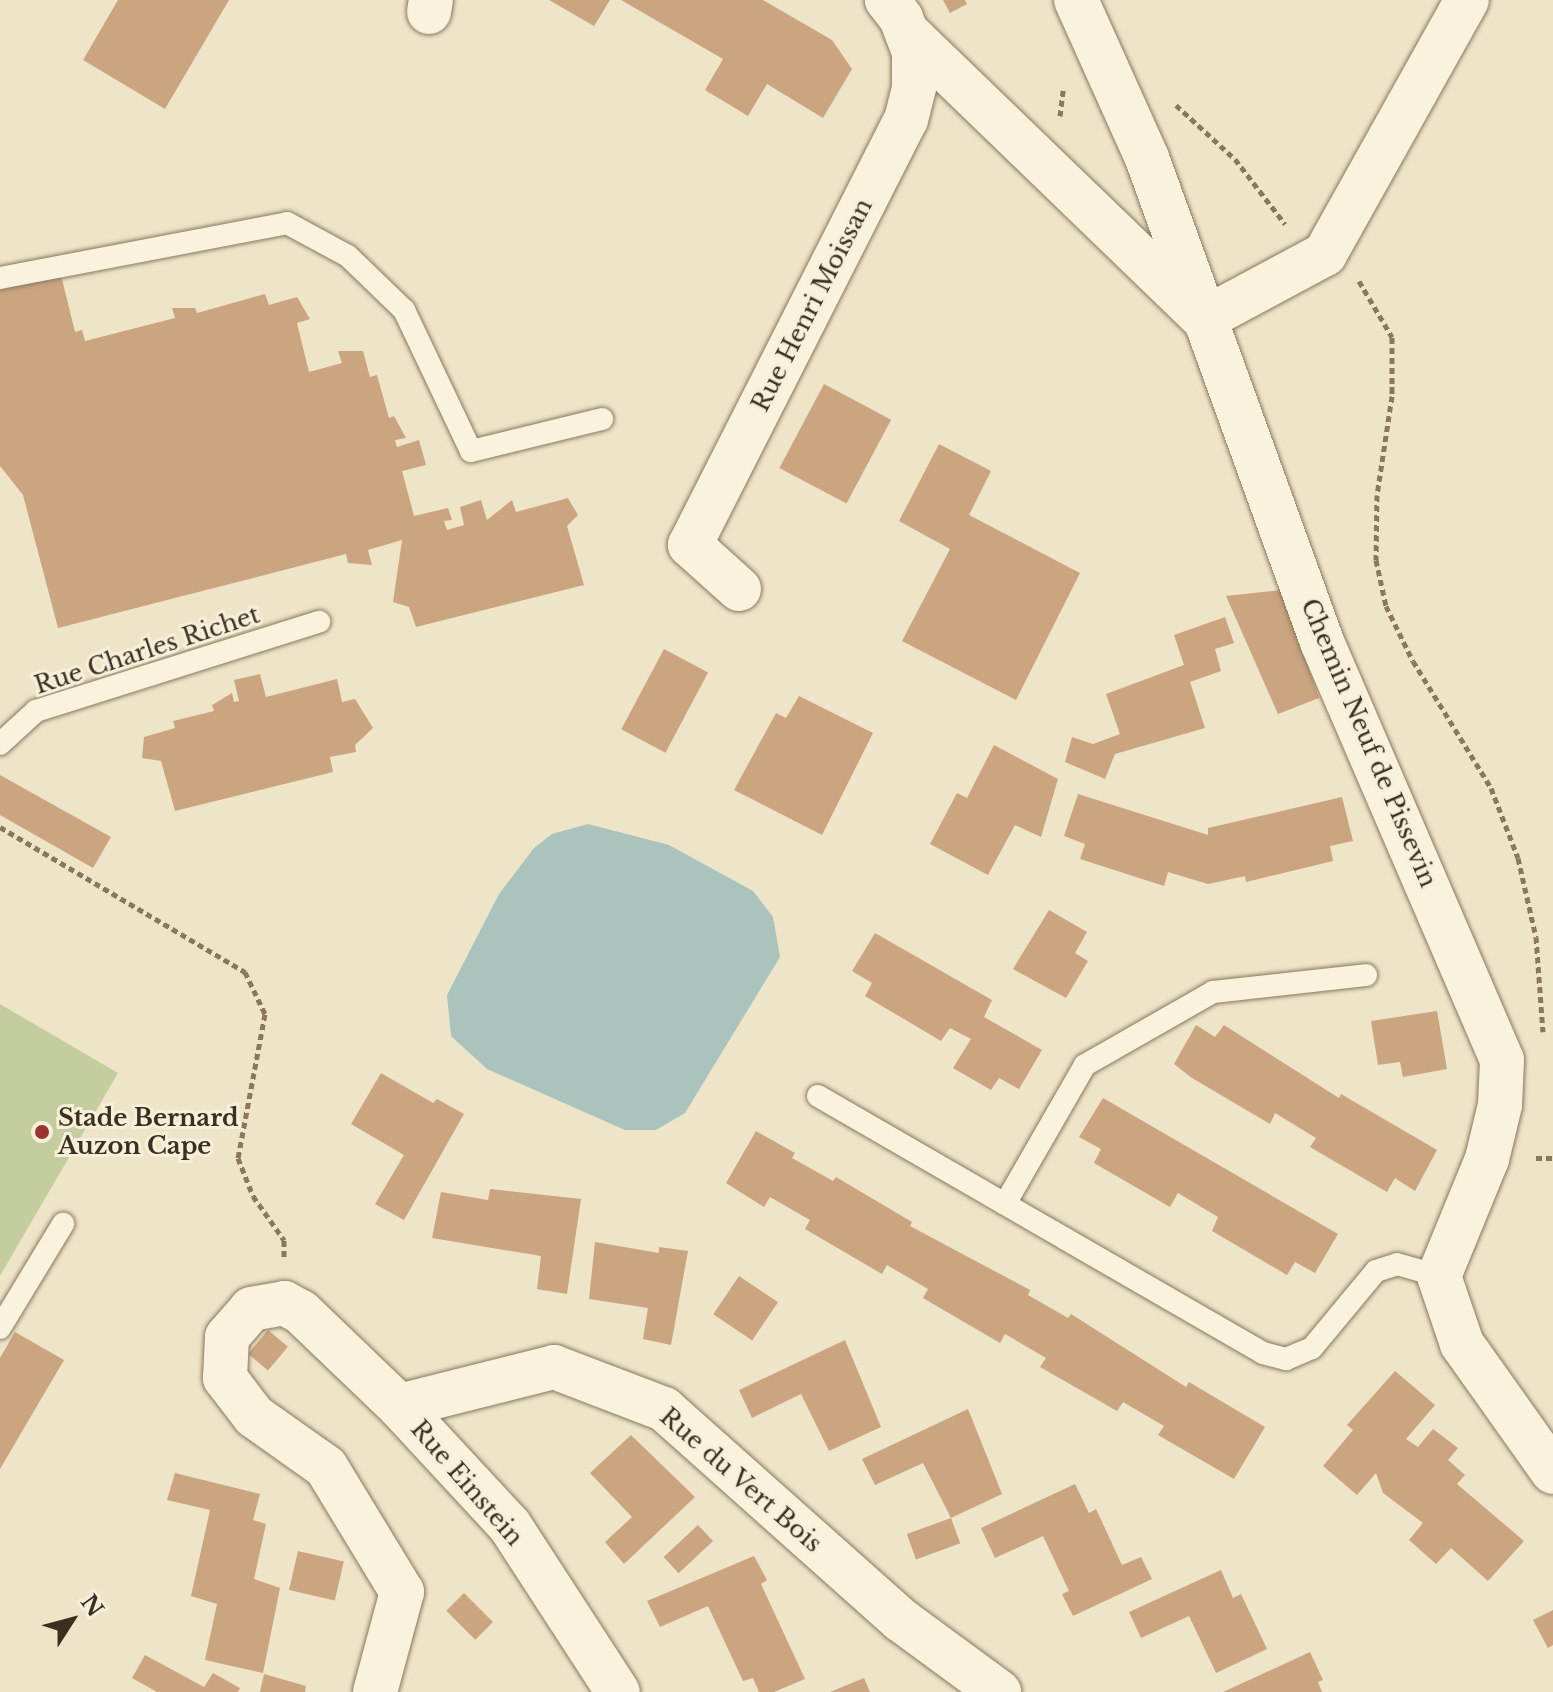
<!DOCTYPE html>
<html>
<head>
<meta charset="utf-8">
<style>
  body { margin:0 }
  #map { position:relative; width:1553px; height:1692px; overflow:hidden; background:#eee5c9; font-family:"Libre Baskerville",serif }
  div>[style] { position:absolute }
  [style*='--x'] { left:calc(var(--x)*1px); top:calc(var(--y)*1px); width:calc(var(--w)*1px); rotate:calc(var(--a)*1deg) }
  .green>* { inset:0; background:#c4cd9d }
  .water>* { inset:0; background:#aac3bd }
  .building>* { inset:0; background:#cba480; transform-origin:0 0 }
  .path>* { height:5px; margin-top:-2.5px; transform-origin:0; background:repeating-linear-gradient(90deg,#8a785e 0 6px,transparent 0 10px) }
  .roads { filter:drop-shadow(0 0 2px #8a785e) drop-shadow(0 0 2px #8a785e) }
  .service>* { height:22px; margin:-11px; padding:0 11px; transform-origin:11px; border-radius:11px; background:#f9f2dd }
  .minor>* { height:44px; margin:-22px; padding:0 22px; transform-origin:22px; border-radius:22px; background:#f9f2dd }
  .dots>* { width:22px; height:22px; translate:-50% -50%; box-sizing:border-box; border:4px solid #f6efd9; border-radius:50% }
  span { translate:-50% -50%; white-space:nowrap; text-align:center; line-height:1.15; -webkit-text-stroke:6px #f6efd9; paint-order:stroke }
  .street-label { font-size:24px; color:#3b2f21 }
  .poi-label { font-size:24px; color:#3b2f21; font-weight:700 }
  .left { translate:0 -50%; text-align:left }
  .north { position:absolute; left:32px; top:1580px; width:80px; height:80px; -webkit-text-stroke:6px #f6efd9; paint-order:stroke; rotate:54deg; font-size:22px; font-weight:700; line-height:32px; text-align:center; color:#3b2f21 }
  .north::after { content:''; display:block; margin:auto; width:28px; height:36px; background:#3b2f21; clip-path:polygon(50% 0,100% 100%,50% 72%,0 100%) }
</style>
</head>
<body>
<div id="map">
  <div class="green">
    <div style="clip-path:polygon(0 1004px,118px 1073px,0 1276px)"></div>
  </div>
  <div class="water">
    <div style="clip-path:polygon(588px 824px,669px 845px,753px 891px,773px 917px,780px 957px,685px 1113px,656px 1130px,625px 1130px,487px 1069px,451px 1036px,447px 995px,499px 894px,534px 848px,552px 834px)"></div>
  </div>
  <div class="building">
    <div style="clip-path:polygon(118px 0,229px 0,165px 109px,83px 60px)"></div>
    <div style="clip-path:polygon(549px 0,610px 0,594px 26px)"></div>
    <div style="clip-path:polygon(621px 0,763px 0,832px 40px,852px 69px,823px 118px,767px 84px,748px 116px,705px 90px,723px 59px)"></div>
    <div style="clip-path:polygon(943px 0,965px 0,967px 4px,950px 13px)"></div>
    <div style="clip-path:polygon(61px 275px,75px 332px,82px 330px,85px 341px,175px 318px,172px 308px,195px 308px,197px 313px,265px 294px,269px 305px,297px 297px,310px 319px,297px 323px,309px 372px,342px 363px,338px 351px,363px 351px,370px 377px,377px 375px,389px 418px,394px 416px,406px 438px,395px 440px,397px 447px,419px 440px,426px 465px,402px 471px,414px 516px,448px 508px,452px 520px,444px 521px,447px 530px,464px 525px,460px 507px,481px 500px,487px 520px,512px 500px,516px 512px,568px 498px,578px 515px,567px 526px,584px 585px,416px 627px,409px 607px,393px 602px,402px 540px,368px 550px,372px 565px,348px 563px,346px 554px,58px 628px,23px 495px,0 466px,0 290px)"></div>
    <div style="left:824px;top:384px;width:76px;height:95px;rotate:28deg"></div>
    <div style="clip-path:polygon(939px 444px,991px 471px,969px 515px,1080px 573px,1016px 700px,902px 641px,950px 549px,899px 521px)"></div>
    <div style="clip-path:polygon(1282px 590px,1319px 698px,1278px 714px,1226px 596px)"></div>
    <div style="clip-path:polygon(1225px 617px,1234px 643px,1215px 649px,1221px 671px,1190px 682px,1205px 728px,1115px 754px,1105px 779px,1065px 762px,1072px 737px,1093px 744px,1120px 734px,1106px 694px,1184px 665px,1174px 635px)"></div>
    <div style="left:664px;top:649px;width:50px;height:91px;rotate:28deg"></div>
    <div style="clip-path:polygon(260px 674px,266px 697px,337px 679px,342px 702px,355px 699px,373px 728px,355px 745px,356px 752px,330px 757px,333px 772px,175px 811px,161px 761px,142px 758px,144px 737px,175px 728px,173px 721px,214px 711px,212px 705px,232px 693px,234px 702px,239px 701px,234px 680px)"></div>
    <div style="clip-path:polygon(799px 696px,873px 733px,822px 835px,734px 790px,776px 713px,786px 718px)"></div>
    <div style="clip-path:polygon(994px 745px,1058px 779px,1041px 837px,1015px 825px,988px 875px,930px 844px,957px 793px,967px 798px)"></div>
    <div style="clip-path:polygon(0 775px,111px 837px,93px 868px,0 815px)"></div>
    <div style="clip-path:polygon(1078px 794px,1208px 835px,1208px 828px,1342px 797px,1353px 841px,1330px 846px,1333px 861px,1246px 882px,1245px 876px,1208px 884px,1168px 872px,1164px 886px,1080px 859px,1085px 844px,1064px 836px)"></div>
    <div style="clip-path:polygon(1049px 910px,1087px 932px,1075px 953px,1088px 961px,1066px 998px,1013px 969px)"></div>
    <div style="clip-path:polygon(875px 933px,992px 1000px,984px 1017px,1042px 1050px,1019px 1089px,999px 1078px,991px 1090px,953px 1068px,971px 1039px,950px 1028px,941px 1041px,865px 996px,872px 983px,852px 971px)"></div>
    <div style="clip-path:polygon(1437px 1011px,1447px 1069px,1403px 1077px,1400px 1062px,1378px 1065px,1371px 1021px)"></div>
    <div style="clip-path:polygon(1196px 1025px,1215px 1037px,1224px 1025px,1339px 1098px,1341px 1094px,1437px 1150px,1415px 1191px,1395px 1178px,1387px 1192px,1310px 1147px,1316px 1138px,1275px 1113px,1270px 1124px,1192px 1078px,1174px 1064px)"></div>
    <div style="clip-path:polygon(381px 1073px,433px 1103px,437px 1099px,464px 1114px,404px 1220px,375px 1204px,404px 1155px,351px 1124px)"></div>
    <div style="clip-path:polygon(1103px 1098px,1338px 1234px,1315px 1273px,1295px 1262px,1287px 1275px,1212px 1231px,1218px 1217px,1178px 1193px,1170px 1207px,1094px 1163px,1101px 1149px,1079px 1137px)"></div>
    <div style="clip-path:polygon(756px 1131px,795px 1153px,792px 1158px,833px 1181px,836px 1177px,912px 1222px,910px 1226px,1030px 1290px,1028px 1295px,1068px 1318px,1071px 1314px,1186px 1387px,1189px 1382px,1265px 1427px,1234px 1479px,1158px 1435px,1164px 1426px,1123px 1402px,1117px 1411px,1040px 1367px,1046px 1358px,1005px 1334px,1000px 1343px,923px 1298px,928px 1289px,887px 1265px,882px 1274px,805px 1229px,810px 1220px,770px 1197px,764px 1207px,726px 1183px)"></div>
    <div style="clip-path:polygon(490px 1189px,581px 1199px,567px 1294px,537px 1289px,541px 1256px,432px 1238px,441px 1192px,488px 1200px)"></div>
    <div style="clip-path:polygon(595px 1242px,659px 1253px,659px 1247px,688px 1251px,671px 1345px,643px 1339px,648px 1308px,589px 1299px)"></div>
    <div style="left:739px;top:1276px;width:47px;height:46px;rotate:34deg"></div>
    <div style="left:268px;top:1330px;width:26px;height:31px;rotate:40deg"></div>
    <div style="clip-path:polygon(15px 1332px,64px 1360px,0 1469px,0 1358px)"></div>
    <div style="clip-path:polygon(845px 1340px,881px 1427px,829px 1451px,801px 1394px,752px 1418px,739px 1390px)"></div>
    <div style="clip-path:polygon(1395px 1371px,1435px 1405px,1406px 1439px,1418px 1447px,1433px 1429px,1458px 1448px,1448px 1460px,1465px 1475px,1457px 1484px,1524px 1541px,1488px 1581px,1451px 1548px,1436px 1564px,1409px 1540px,1423px 1523px,1383px 1493px,1376px 1473px,1357px 1495px,1323px 1466px,1353px 1430px,1347px 1425px)"></div>
    <div style="clip-path:polygon(968px 1409px,1002px 1494px,951px 1518px,923px 1463px,875px 1485px,862px 1459px)"></div>
    <div style="clip-path:polygon(631px 1435px,695px 1497px,624px 1564px,605px 1542px,632px 1517px,590px 1473px)"></div>
    <div style="clip-path:polygon(175px 1473px,260px 1494px,253px 1520px,266px 1524px,254px 1579px,280px 1588px,263px 1673px,205px 1660px,217px 1604px,191px 1596px,210px 1510px,167px 1500px)"></div>
    <div style="clip-path:polygon(1075px 1484px,1089px 1513px,1096px 1509px,1122px 1565px,1141px 1557px,1152px 1579px,1073px 1616px,1062px 1594px,1069px 1591px,1043px 1536px,995px 1558px,981px 1528px)"></div>
    <div style="left:951px;top:1518px;width:27px;height:47px;rotate:70deg"></div>
    <div style="left:698px;top:1525px;width:22px;height:47px;rotate:47deg"></div>
    <div style="left:298px;top:1551px;width:47px;height:40px;rotate:13deg"></div>
    <div style="clip-path:polygon(754px 1556px,767px 1580px,761px 1584px,805px 1679px,774px 1692px,759px 1692px,753px 1678px,743px 1681px,708px 1606px,660px 1627px,647px 1601px)"></div>
    <div style="clip-path:polygon(1221px 1570px,1233px 1598px,1241px 1594px,1267px 1649px,1216px 1673px,1189px 1616px,1141px 1638px,1129px 1612px)"></div>
    <div style="left:464px;top:1593px;width:41px;height:25px;rotate:45deg"></div>
    <div style="clip-path:polygon(1553px 1610px,1553px 1645px,1548px 1648px,1533px 1620px)"></div>
    <div style="clip-path:polygon(1310px 1652px,1323px 1680px,1318px 1682px,1322px 1692px,1223px 1692px)"></div>
    <div style="clip-path:polygon(145px 1655px,204px 1687px,213px 1673px,240px 1688px,238px 1692px,157px 1692px,132px 1678px)"></div>
    <div style="clip-path:polygon(264px 1674px,306px 1686px,305px 1692px,260px 1692px)"></div>
    <div style="clip-path:polygon(864px 1678px,870px 1692px,830px 1692px)"></div>
  </div>
  <div class="path">
    <div style="--x:1176;--y:105;--w:80;--a:42.5"></div>
    <div style="--x:1235;--y:159;--w:82;--a:52.4"></div>
    <div style="--x:1060;--y:116;--w:26;--a:-83"></div>
    <div style="--x:1359;--y:281;--w:65;--a:59.5"></div>
    <div style="--x:1392;--y:337;--w:59;--a:90"></div>
    <div style="--x:1392;--y:396;--w:100;--a:98.6"></div>
    <div style="--x:1377;--y:495;--w:65;--a:90.9"></div>
    <div style="--x:1376;--y:560;--w:47;--a:77.7"></div>
    <div style="--x:1386;--y:606;--w:61;--a:63.9"></div>
    <div style="--x:1413;--y:661;--w:149;--a:58.4"></div>
    <div style="--x:1491;--y:788;--w:75;--a:68.9"></div>
    <div style="--x:1518;--y:858;--w:81;--a:77.2"></div>
    <div style="--x:1536;--y:937;--w:95;--a:85.8"></div>
    <div style="--x:0;--y:827;--w:285;--a:30.6"></div>
    <div style="--x:245;--y:972;--w:47;--a:64.5"></div>
    <div style="--x:265;--y:1014;--w:147;--a:100.6"></div>
    <div style="--x:238;--y:1158;--w:41;--a:68.5"></div>
    <div style="--x:253;--y:1196;--w:54;--a:54.8"></div>
    <div style="--x:284;--y:1240;--w:18;--a:90"></div>
    <div style="--x:1536;--y:1158;--w:17;--a:0"></div>
  </div>
  <div class="roads">
    <div class="service">
      <div style="--x:0;--y:278;--w:292;--a:-10.8"></div>
      <div style="--x:287;--y:223;--w:69;--a:28.4"></div>
      <div style="--x:348;--y:256;--w:78;--a:44"></div>
      <div style="--x:404;--y:310;--w:156;--a:64.6"></div>
      <div style="--x:471;--y:451;--w:135;--a:-13.7"></div>
      <div style="--x:0;--y:744;--w:49;--a:-42.5"></div>
      <div style="--x:36;--y:711;--w:297;--a:-17.5"></div>
      <div style="--x:818;--y:1096;--w:514;--a:30.01"></div>
      <div style="--x:1263;--y:1353;--w:24;--a:15"></div>
      <div style="--x:1286;--y:1359;--w:28;--a:-23"></div>
      <div style="--x:1312;--y:1348;--w:100;--a:-50.3"></div>
      <div style="--x:1376;--y:1271;--w:22;--a:-18"></div>
      <div style="--x:1397;--y:1264;--w:44;--a:15.9"></div>
      <div style="--x:1005;--y:1204;--w:160;--a:-60.1"></div>
      <div style="--x:1085;--y:1065;--w:147;--a:-29.7"></div>
      <div style="--x:1213;--y:992;--w:154;--a:-6.3"></div>
      <div style="--x:0;--y:1328;--w:122;--a:-58.8"></div>
    </div>
    <div class="minor">
      <div style="--x:1076;--y:0;--w:173;--a:65.8"></div>
      <div style="--x:1147;--y:158;--w:515;--a:70.12"></div>
      <div style="--x:1322;--y:642;--w:455;--a:66.7"></div>
      <div style="--x:1502;--y:1060;--w:45;--a:92.5"></div>
      <div style="--x:1500;--y:1105;--w:56;--a:103.5"></div>
      <div style="--x:1487;--y:1159;--w:126;--a:112.3"></div>
      <div style="--x:1439;--y:1276;--w:72;--a:71.3"></div>
      <div style="--x:1462;--y:1344;--w:157;--a:54.6"></div>
      <div style="--x:429;--y:12;--w:12;--a:-81"></div>
      <div style="--x:909;--y:34;--w:410;--a:44"></div>
      <div style="--x:1204;--y:319;--w:137;--a:-28.2"></div>
      <div style="--x:1325;--y:254;--w:291;--a:-60.8"></div>
      <div style="--x:739;--y:589;--w:66;--a:-138.1"></div>
      <div style="--x:690;--y:545;--w:477;--a:-63.1"></div>
      <div style="--x:906;--y:120;--w:33;--a:-76"></div>
      <div style="--x:914;--y:88;--w:36;--a:-90"></div>
      <div style="--x:914;--y:52;--w:36;--a:-111"></div>
      <div style="--x:901;--y:18;--w:23;--a:-128"></div>
      <div style="--x:399;--y:1406;--w:160;--a:-14.1"></div>
      <div style="--x:554;--y:1367;--w:118;--a:20.9"></div>
      <div style="--x:664;--y:1409;--w:317;--a:41.7"></div>
      <div style="--x:901;--y:1620;--w:122;--a:36.3"></div>
      <div style="--x:375;--y:1692;--w:104;--a:-74.9"></div>
      <div style="--x:402;--y:1592;--w:146;--a:-121.3"></div>
      <div style="--x:326;--y:1467;--w:88;--a:-144.7"></div>
      <div style="--x:254;--y:1416;--w:48;--a:-127.3"></div>
      <div style="--x:225;--y:1378;--w:41;--a:-87.2"></div>
      <div style="--x:227;--y:1337;--w:37;--a:-49"></div>
      <div style="--x:251;--y:1309;--w:34;--a:-10"></div>
      <div style="--x:284;--y:1303;--w:19;--a:28"></div>
      <div style="--x:301;--y:1312;--w:136;--a:43.8"></div>
      <div style="--x:399;--y:1406;--w:163;--a:47.2"></div>
      <div style="--x:510;--y:1526;--w:198;--a:57"></div>
    </div>
  </div>
  <div class="dots">
    <div style="left:42px;top:1132px;background:#99342f"></div>
  </div>
  <div class="street-label">
    <span style="left:812px;top:305px;rotate:-63deg">Rue Henri Moissan</span>
    <span style="left:147px;top:650px;rotate:-18deg">Rue Charles Richet</span>
    <span style="left:1369px;top:743px;rotate:67deg">Chemin Neuf de Pissevin</span>
    <span style="left:741px;top:1480px;rotate:41deg">Rue du Vert Bois</span>
    <span style="left:467px;top:1483px;rotate:49deg">Rue Einstein</span>
  </div>
  <div class="poi-label">
    <span class="left" style="left:58px;top:1132px">Stade Bernard<br>Auzon Cape</span>
  </div>
  <div class="north">N</div>
</div>
</body>
</html>
